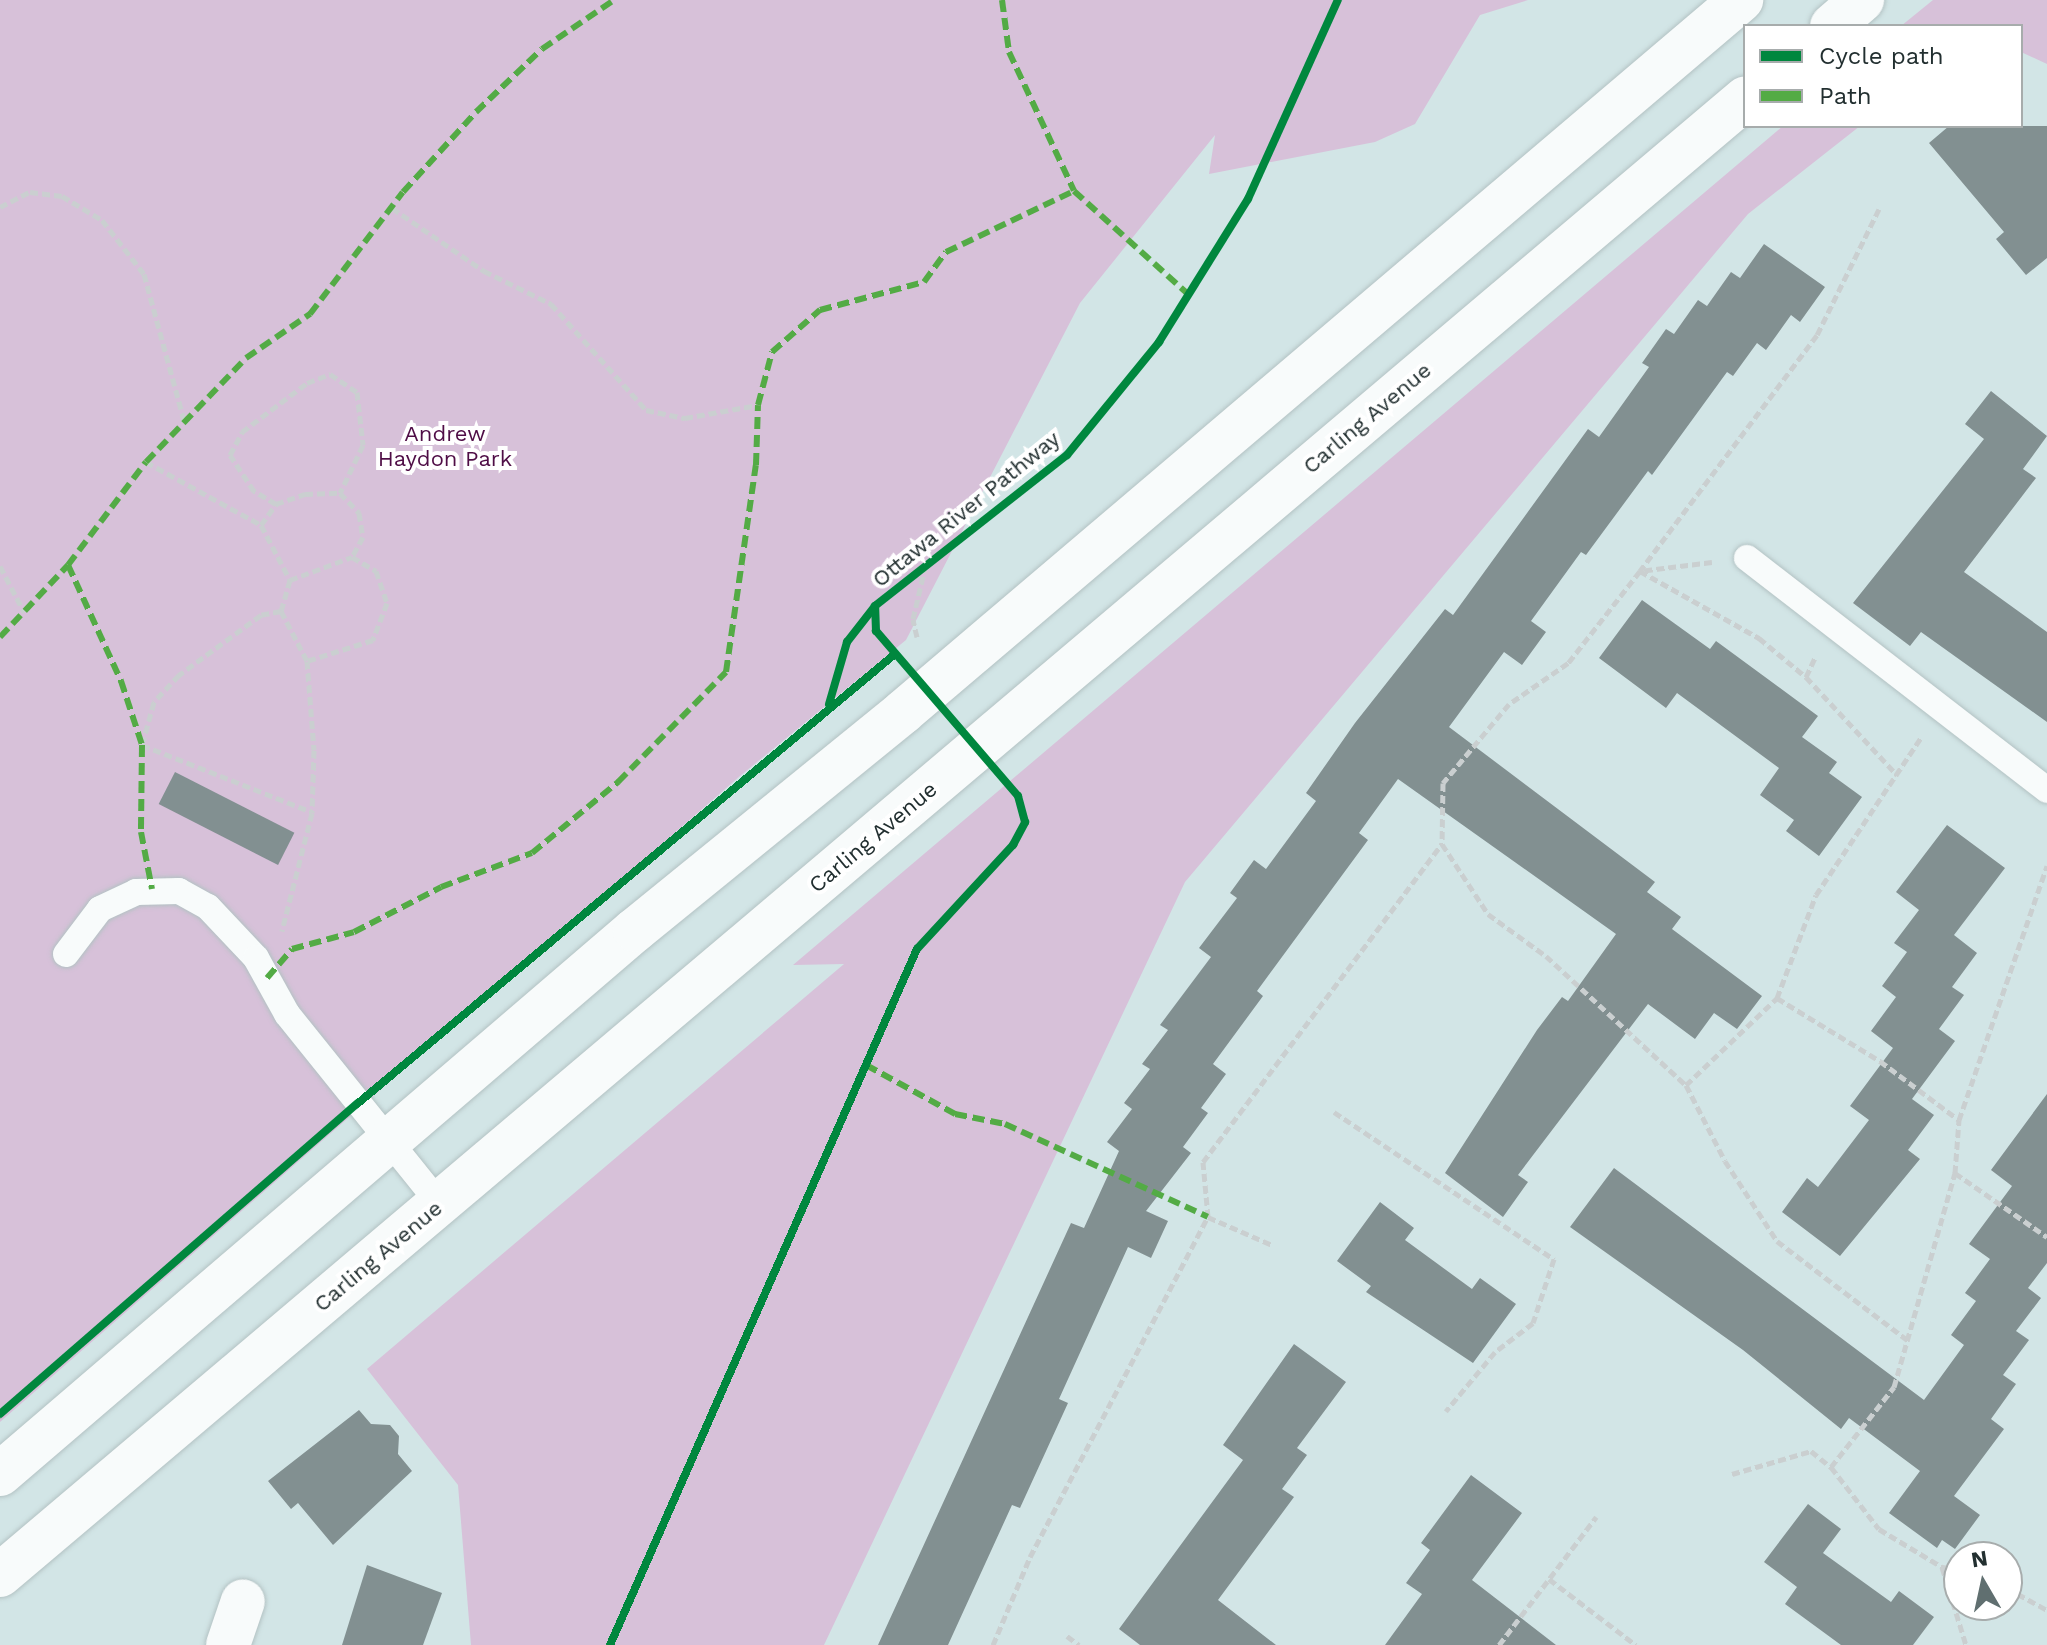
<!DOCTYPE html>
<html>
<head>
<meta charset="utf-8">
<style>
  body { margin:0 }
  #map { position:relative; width:2047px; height:1645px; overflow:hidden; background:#d2e5e6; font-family:"Work Sans",sans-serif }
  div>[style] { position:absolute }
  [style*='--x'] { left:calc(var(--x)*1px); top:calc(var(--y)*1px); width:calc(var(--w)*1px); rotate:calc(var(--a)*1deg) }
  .green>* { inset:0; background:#d7c1d9 }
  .building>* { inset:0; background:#829091; transform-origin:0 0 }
  .path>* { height:5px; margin-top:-2.5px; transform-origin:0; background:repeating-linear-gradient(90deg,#cacfd0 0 8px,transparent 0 12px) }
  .roads { filter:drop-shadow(0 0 2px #b3c2c3) drop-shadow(0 0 2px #b3c2c3) }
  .lane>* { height:26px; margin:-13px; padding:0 13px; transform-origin:13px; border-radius:13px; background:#f8fbfb }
  .street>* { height:44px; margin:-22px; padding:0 22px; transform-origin:22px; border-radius:22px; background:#f8fbfb }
  .secondary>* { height:44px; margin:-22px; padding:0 22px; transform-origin:22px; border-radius:22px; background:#f8fbfb }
  .quiet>* { height:6px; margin-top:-3px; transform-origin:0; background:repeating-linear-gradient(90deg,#53ab45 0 12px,transparent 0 18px) }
  .cycleway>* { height:8px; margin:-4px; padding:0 4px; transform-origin:4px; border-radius:4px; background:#00873e }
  span { translate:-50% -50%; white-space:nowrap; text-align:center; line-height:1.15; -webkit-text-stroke:8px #fff; paint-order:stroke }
  .street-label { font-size:22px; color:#222f30 }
  .park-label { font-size:22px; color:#4f0d46 }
  .legend { position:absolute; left:1743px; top:24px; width:280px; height:104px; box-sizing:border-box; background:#fff; border:2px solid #a7acac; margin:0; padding:10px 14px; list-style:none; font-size:24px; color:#222f30 }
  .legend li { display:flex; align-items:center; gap:16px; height:40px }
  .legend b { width:40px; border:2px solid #a7acac }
  .north { position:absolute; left:1943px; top:1541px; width:80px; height:80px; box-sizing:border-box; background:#fff; border:2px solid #a7acac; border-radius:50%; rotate:351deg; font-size:22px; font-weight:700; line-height:32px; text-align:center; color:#222f30 }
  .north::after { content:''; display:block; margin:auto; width:28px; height:36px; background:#606f70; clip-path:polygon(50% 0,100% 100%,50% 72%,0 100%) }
</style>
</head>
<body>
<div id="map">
  <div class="green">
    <div style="clip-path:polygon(0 0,1528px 0,1480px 15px,1415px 124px,1375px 142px,1209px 174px,1215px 135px,1080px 303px,906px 640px,740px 776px,0 1422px)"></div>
    <div style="clip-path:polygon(1933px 0,2047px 0,2047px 64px,2021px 52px,2021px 26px,1901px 26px)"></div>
    <div style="clip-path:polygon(1783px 126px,1860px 126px,1748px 214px,1185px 882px,824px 1645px,471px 1645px,458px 1485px,367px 1369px,844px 964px,793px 965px)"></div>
  </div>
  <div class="building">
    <div style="clip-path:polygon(1949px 126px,2047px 126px,2047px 258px,2026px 275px,1996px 239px,2004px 232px,1929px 143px)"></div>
    <div style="clip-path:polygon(1764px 244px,1825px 287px,1800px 322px,1791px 315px,1766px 350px,1757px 343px,1733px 376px,1727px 372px,1652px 475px,1648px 471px,1586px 555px,1581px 552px,1531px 621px,1546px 632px,1522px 665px,1504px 652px,1449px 727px,1655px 882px,1647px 892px,1681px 917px,1672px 929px,1762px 996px,1737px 1029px,1714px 1013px,1695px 1039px,1648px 1004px,1518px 1175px,1528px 1182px,1503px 1217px,1445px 1173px,1537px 1030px,1562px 997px,1568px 1001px,1616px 934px,1398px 779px,1359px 833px,1368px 840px,1257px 991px,1263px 996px,1213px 1064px,1226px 1074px,1201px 1108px,1208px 1113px,1183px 1147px,1191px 1153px,1146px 1211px,1168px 1221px,1151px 1258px,1128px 1247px,1059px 1399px,1068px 1403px,1020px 1508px,1012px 1505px,948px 1645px,878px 1645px,1071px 1223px,1084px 1228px,1119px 1151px,1107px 1142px,1132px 1109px,1124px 1103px,1150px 1069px,1142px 1064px,1168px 1030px,1160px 1025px,1211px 957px,1199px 948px,1237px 898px,1230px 893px,1254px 860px,1266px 869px,1316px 801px,1306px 793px,1355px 723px,1445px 609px,1453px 615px,1588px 429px,1599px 437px,1649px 367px,1642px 363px,1666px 329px,1674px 334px,1698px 300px,1707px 306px,1731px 272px,1740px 278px)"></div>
    <div style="clip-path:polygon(1991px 391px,2047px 436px,2023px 469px,2036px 478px,1964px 572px,2047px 632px,2047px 722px,1921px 632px,1910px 646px,1853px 603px,1984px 439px,1965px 424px)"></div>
    <div style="clip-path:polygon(1642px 600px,1710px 649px,1716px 641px,1818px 716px,1802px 737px,1837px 762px,1829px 773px,1862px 797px,1819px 856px,1786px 831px,1794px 820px,1760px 795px,1779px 768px,1677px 693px,1666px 708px,1599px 658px)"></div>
    <div style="left:175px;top:772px;width:134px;height:36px;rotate:27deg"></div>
    <div style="clip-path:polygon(1947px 825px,2005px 868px,1954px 935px,1977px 953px,1952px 987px,1964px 995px,1939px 1029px,1955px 1041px,1912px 1099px,1934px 1115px,1908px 1150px,1920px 1159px,1840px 1256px,1782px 1212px,1807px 1178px,1818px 1187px,1869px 1120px,1850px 1106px,1893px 1048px,1871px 1031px,1896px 997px,1882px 986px,1907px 952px,1894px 943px,1919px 910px,1896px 892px)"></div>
    <div style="clip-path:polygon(2047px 1094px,2047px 1263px,2028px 1288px,2041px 1298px,2016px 1331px,2029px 1340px,2003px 1375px,2016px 1384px,1991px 1419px,2004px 1429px,1954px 1496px,1980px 1515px,1955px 1549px,1942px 1540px,1937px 1548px,1889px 1513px,1920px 1471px,1849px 1418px,1841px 1429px,1743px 1350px,1570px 1227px,1614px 1168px,1924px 1400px,1964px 1345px,1951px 1335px,1976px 1301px,1965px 1293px,1990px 1259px,1969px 1244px,2012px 1186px,1991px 1170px)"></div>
    <div style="clip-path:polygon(1380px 1202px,1414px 1228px,1405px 1240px,1472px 1289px,1480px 1278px,1516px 1304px,1473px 1363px,1366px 1292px,1371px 1286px,1337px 1261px)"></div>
    <div style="clip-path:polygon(1294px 1344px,1346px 1382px,1297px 1448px,1307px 1455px,1282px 1489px,1294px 1497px,1218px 1600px,1276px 1645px,1140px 1645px,1119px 1629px,1243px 1460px,1223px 1445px)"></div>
    <div style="clip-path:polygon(359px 1410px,371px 1424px,390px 1425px,399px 1436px,398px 1454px,412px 1471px,333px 1545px,298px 1503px,291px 1509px,268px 1481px)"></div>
    <div style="clip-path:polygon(1471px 1475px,1522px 1513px,1472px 1580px,1556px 1645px,1385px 1645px,1422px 1594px,1406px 1583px,1430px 1550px,1421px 1543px)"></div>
    <div style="clip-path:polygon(1808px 1504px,1841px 1529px,1823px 1553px,1891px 1602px,1899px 1591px,1934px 1617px,1913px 1645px,1841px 1645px,1785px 1604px,1797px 1587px,1764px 1562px)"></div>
    <div style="clip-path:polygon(367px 1565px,442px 1593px,423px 1645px,342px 1645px)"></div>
  </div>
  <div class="path">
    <div style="--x:0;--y:207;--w:34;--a:-27"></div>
    <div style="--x:30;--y:192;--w:32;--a:7"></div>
    <div style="--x:62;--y:196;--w:47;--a:31"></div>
    <div style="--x:102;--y:220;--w:68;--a:52.1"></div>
    <div style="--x:144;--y:274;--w:156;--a:74.7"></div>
    <div style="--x:392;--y:208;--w:112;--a:34.4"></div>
    <div style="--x:484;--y:271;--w:75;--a:26.2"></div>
    <div style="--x:551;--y:304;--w:142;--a:48.1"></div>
    <div style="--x:646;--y:410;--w:40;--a:12"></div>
    <div style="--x:685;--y:418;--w:74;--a:-10.1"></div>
    <div style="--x:1879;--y:209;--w:140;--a:116.2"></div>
    <div style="--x:1817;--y:335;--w:295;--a:126.9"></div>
    <div style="--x:1640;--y:571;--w:137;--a:29.4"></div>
    <div style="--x:1759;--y:638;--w:61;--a:39.7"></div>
    <div style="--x:1806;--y:677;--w:134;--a:47.1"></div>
    <div style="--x:146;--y:462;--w:131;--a:28.7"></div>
    <div style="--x:261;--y:525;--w:62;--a:62.2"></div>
    <div style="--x:290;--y:580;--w:32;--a:106"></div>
    <div style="--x:281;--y:611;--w:56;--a:62.5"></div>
    <div style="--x:307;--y:661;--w:89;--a:85.5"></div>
    <div style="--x:314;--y:750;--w:63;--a:91.8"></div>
    <div style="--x:312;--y:813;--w:122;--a:104.3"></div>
    <div style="--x:276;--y:504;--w:26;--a:-149"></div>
    <div style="--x:254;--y:491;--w:43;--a:-123.7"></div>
    <div style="--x:230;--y:455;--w:26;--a:-62"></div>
    <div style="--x:242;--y:432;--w:81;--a:-37"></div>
    <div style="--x:307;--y:383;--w:25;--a:-21"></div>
    <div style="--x:330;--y:374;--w:32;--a:34"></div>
    <div style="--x:357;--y:392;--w:53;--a:83.5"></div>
    <div style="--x:363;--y:445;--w:53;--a:115.6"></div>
    <div style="--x:261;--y:525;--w:26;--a:-54"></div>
    <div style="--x:276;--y:504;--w:31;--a:-19"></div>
    <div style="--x:305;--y:494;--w:35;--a:-2"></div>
    <div style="--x:340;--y:493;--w:28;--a:46"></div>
    <div style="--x:359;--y:513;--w:24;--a:81"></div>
    <div style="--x:363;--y:537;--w:23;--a:119"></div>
    <div style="--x:1712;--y:562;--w:73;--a:172.9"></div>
    <div style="--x:1640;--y:571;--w:117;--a:128"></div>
    <div style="--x:1568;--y:663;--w:72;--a:145.2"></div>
    <div style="--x:1509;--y:704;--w:103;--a:129.9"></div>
    <div style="--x:1443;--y:783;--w:61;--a:90.9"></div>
    <div style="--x:1442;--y:844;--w:84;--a:56.7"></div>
    <div style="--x:1488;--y:914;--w:72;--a:35.9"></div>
    <div style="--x:1546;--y:956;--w:190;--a:42.7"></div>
    <div style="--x:1686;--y:1085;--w:85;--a:62.8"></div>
    <div style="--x:1725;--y:1161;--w:95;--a:57"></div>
    <div style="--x:1777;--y:1241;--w:167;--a:37.2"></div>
    <div style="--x:0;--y:566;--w:52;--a:62.4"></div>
    <div style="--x:290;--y:580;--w:66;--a:-20.4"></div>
    <div style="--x:352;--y:557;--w:28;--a:30"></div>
    <div style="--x:376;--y:571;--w:34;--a:71"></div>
    <div style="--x:387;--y:603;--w:40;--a:111"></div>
    <div style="--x:373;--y:640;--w:69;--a:162.3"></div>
    <div style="--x:281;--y:611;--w:20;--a:169"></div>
    <div style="--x:261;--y:615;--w:102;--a:143.8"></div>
    <div style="--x:179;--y:675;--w:37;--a:133"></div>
    <div style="--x:154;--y:702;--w:45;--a:105.6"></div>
    <div style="--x:142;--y:745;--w:183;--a:21.5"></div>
    <div style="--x:917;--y:637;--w:18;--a:-103"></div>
    <div style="--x:913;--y:619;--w:52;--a:-76.8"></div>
    <div style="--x:1806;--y:677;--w:23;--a:-65"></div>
    <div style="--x:1777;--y:998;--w:121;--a:31.5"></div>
    <div style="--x:1880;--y:1061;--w:99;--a:36.8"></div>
    <div style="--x:1686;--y:1085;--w:126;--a:-43.7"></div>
    <div style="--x:1777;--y:998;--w:110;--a:-69.3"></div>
    <div style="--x:1816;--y:895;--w:191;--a:-56.3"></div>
    <div style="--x:1334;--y:1112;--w:265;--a:33.8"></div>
    <div style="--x:1554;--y:1259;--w:67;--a:108.2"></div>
    <div style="--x:1533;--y:1323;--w:48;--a:142.7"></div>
    <div style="--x:1495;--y:1352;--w:77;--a:129.7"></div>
    <div style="--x:1955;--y:1173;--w:112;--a:34.8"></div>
    <div style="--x:1208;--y:1217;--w:70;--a:23.6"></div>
    <div style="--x:1831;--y:1467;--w:78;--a:52.3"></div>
    <div style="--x:1879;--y:1529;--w:74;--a:31.1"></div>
    <div style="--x:1942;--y:1567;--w:82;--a:72.9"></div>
    <div style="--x:1732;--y:1474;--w:82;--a:-16.2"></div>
    <div style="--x:1811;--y:1451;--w:26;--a:39"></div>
    <div style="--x:1831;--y:1467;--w:102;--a:-51.8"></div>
    <div style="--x:1894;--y:1387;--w:223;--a:-74.1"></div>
    <div style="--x:1955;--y:1173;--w:53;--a:-85.7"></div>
    <div style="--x:1959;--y:1120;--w:269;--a:-70.9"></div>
    <div style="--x:1942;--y:1567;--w:17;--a:7"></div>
    <div style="--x:1549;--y:1579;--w:109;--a:37.2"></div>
    <div style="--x:2007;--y:1588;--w:46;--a:28.8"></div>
    <div style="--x:1067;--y:1636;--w:15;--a:37"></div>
    <div style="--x:993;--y:1645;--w:95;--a:-67.2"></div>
    <div style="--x:1030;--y:1557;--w:384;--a:-62.4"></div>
    <div style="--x:1208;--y:1217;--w:55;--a:-95.2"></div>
    <div style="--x:1203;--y:1162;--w:398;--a:-53.1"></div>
    <div style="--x:1499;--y:1645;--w:161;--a:-52.8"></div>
  </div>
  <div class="roads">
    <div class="lane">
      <div style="--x:1747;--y:558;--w:379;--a:37.7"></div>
      <div style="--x:66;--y:954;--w:56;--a:-52.9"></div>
      <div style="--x:100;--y:909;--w:40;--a:-25"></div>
      <div style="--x:136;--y:892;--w:43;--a:-1.3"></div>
      <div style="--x:179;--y:891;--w:33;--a:29"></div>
      <div style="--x:208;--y:907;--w:70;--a:46.7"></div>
      <div style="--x:256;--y:958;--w:64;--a:61"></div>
      <div style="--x:287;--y:1014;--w:244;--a:51.2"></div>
    </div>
    <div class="street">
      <div style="--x:228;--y:1645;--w:46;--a:-71.2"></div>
    </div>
    <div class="secondary">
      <div style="--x:1832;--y:26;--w:40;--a:-41"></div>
      <div style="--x:0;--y:1474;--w:836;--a:-40.59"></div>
      <div style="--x:635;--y:930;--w:345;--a:-39.1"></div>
      <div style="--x:903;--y:712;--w:1100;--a:-40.35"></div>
      <div style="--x:0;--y:1575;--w:2286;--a:-40.23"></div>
    </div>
  </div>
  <div class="quiet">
    <div style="--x:1002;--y:0;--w:52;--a:82.3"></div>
    <div style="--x:1009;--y:52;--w:153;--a:64.9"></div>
    <div style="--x:1074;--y:191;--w:155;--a:42.1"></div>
    <div style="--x:68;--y:565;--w:128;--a:65.4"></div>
    <div style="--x:121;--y:681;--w:67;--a:71.8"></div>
    <div style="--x:142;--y:745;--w:87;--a:90.7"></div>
    <div style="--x:141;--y:832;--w:58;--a:79.1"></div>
    <div style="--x:0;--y:637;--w:99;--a:-46.6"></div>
    <div style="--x:68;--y:565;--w:129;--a:-52.9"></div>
    <div style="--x:146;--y:462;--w:144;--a:-46.1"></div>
    <div style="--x:246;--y:358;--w:78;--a:-34.5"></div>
    <div style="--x:310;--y:314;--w:153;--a:-52.7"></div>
    <div style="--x:403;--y:192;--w:108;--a:-47.6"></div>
    <div style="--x:476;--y:112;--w:91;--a:-43.7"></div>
    <div style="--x:542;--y:49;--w:87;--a:-34.2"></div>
    <div style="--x:267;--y:978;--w:38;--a:-49"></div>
    <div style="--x:292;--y:949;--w:64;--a:-15.3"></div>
    <div style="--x:354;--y:932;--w:98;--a:-27.3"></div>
    <div style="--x:441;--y:887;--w:97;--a:-20.5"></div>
    <div style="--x:532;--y:853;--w:112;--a:-39.5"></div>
    <div style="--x:618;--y:782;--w:154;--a:-45.5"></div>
    <div style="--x:726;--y:672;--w:209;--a:-81.8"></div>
    <div style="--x:756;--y:465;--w:60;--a:-88.1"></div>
    <div style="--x:758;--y:405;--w:55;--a:-75.2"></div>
    <div style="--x:772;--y:352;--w:64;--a:-41.2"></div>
    <div style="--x:820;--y:310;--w:108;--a:-15.1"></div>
    <div style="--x:924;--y:282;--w:37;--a:-54"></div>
    <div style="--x:946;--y:252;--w:142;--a:-25.5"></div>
    <div style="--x:866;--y:1065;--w:102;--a:28.8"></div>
    <div style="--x:955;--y:1114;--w:51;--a:11.3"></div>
    <div style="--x:1005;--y:1124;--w:223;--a:24.6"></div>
  </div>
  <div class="cycleway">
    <div style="--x:829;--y:704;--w:65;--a:-73.8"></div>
    <div style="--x:847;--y:642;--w:46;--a:-52.1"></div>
    <div style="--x:0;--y:1414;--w:473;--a:-41"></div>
    <div style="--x:357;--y:1104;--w:701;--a:-39.91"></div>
    <div style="--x:610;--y:1645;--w:761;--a:-66.2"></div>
    <div style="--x:917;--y:949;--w:142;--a:-47.3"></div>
    <div style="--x:1013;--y:845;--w:26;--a:-62"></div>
    <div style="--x:1025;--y:822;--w:27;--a:-105"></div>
    <div style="--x:1018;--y:796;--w:218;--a:-130.7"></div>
    <div style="--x:876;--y:631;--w:25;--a:-92"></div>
    <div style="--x:875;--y:606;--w:244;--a:-38.2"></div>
    <div style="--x:1067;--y:455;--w:146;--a:-50.8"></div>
    <div style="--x:1159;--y:342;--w:168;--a:-58.1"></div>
    <div style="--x:1248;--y:199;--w:218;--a:-65.7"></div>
  </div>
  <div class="street-label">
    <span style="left:1367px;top:418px;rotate:-40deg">Carling Avenue</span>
    <span style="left:966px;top:509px;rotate:-39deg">Ottawa River Pathway</span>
    <span style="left:873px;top:837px;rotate:-40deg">Carling Avenue</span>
    <span style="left:378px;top:1256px;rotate:-40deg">Carling Avenue</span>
  </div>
  <div class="park-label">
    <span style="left:445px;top:446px">Andrew<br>Haydon Park</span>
  </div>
  <ul class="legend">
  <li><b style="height:10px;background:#00873e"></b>Cycle path</li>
  <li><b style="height:10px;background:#53ab45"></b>Path</li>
  </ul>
  <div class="north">N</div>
</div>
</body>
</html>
